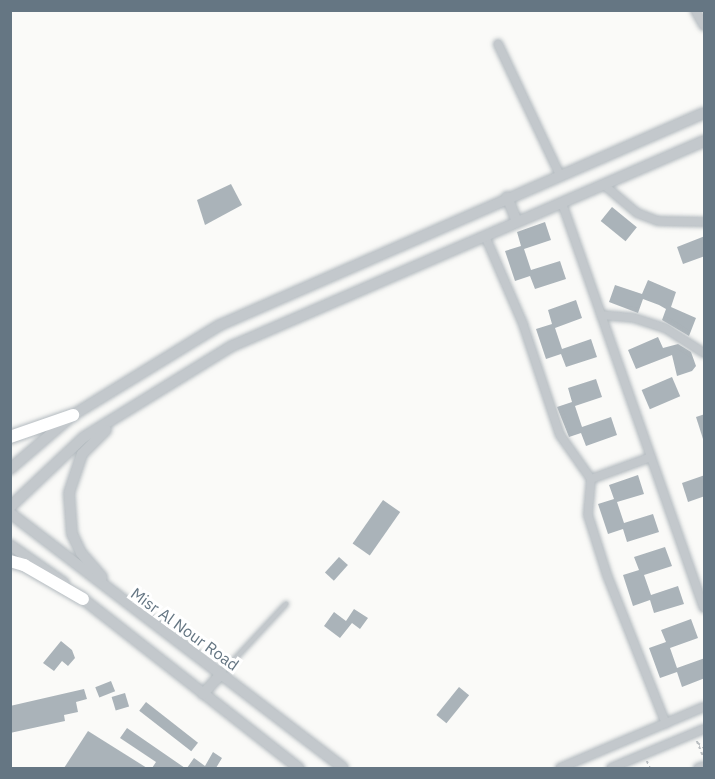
<!DOCTYPE html>
<html>
<head>
<meta charset="utf-8">
<style>
  body { margin:0 }
  #map { position:relative; width:715px; height:779px; overflow:hidden; background:#fafaf8; font-family:"IBM Plex Sans",sans-serif }
  div>[style] { position:absolute }
  [style*='--x'] { left:calc(var(--x)*1px); top:calc(var(--y)*1px); width:calc(var(--w)*1px); rotate:calc(var(--a)*1deg) }
  .building>* { inset:0; background:#aab3b9; transform-origin:0 0 }
  .path>* { height:1.5px; margin-top:-0.75px; transform-origin:0; background:repeating-linear-gradient(90deg,#bbbfc2 0 3px,transparent 0 6px) }
  .roads { filter:drop-shadow(0 0 2px #b3babf) drop-shadow(0 0 2px #b3babf) }
  .service>* { height:4px; margin:-2px; padding:0 2px; transform-origin:2px; border-radius:2px; background:#c3c8cc }
  .minor>* { height:8px; margin:-4px; padding:0 4px; transform-origin:4px; border-radius:4px; background:#c3c8cc }
  .tertiary>* { height:10px; margin:-5px; padding:0 5px; transform-origin:5px; border-radius:5px; background:#c3c8cc }
  .secondary>* { height:12px; margin:-6px; padding:0 6px; transform-origin:6px; border-radius:6px; background:#fff }
  span { translate:-50% -50%; white-space:nowrap; text-align:center; line-height:1.15; -webkit-text-stroke:6px #fff; paint-order:stroke }
  .street-label { font-size:16px; color:#657683 }
  .frame { position:absolute; inset:0; border:12px solid #657683; pointer-events:none }
</style>
</head>
<body>
<div id="map">
  <div class="building">
    <div style="clip-path:polygon(231px 184px,242px 205px,205px 225px,197px 200px)"></div>
    <div style="left:612px;top:207px;width:32px;height:18px;rotate:39deg"></div>
    <div style="clip-path:polygon(545px 222px,551px 240px,524px 249px,531px 270px,560px 261px,566px 279px,535px 289px,530px 276px,515px 281px,505px 251px,521px 246px,517px 232px)"></div>
    <div style="clip-path:polygon(705px 236px,705px 256px,683px 264px,677px 247px)"></div>
    <div style="clip-path:polygon(648px 280px,676px 292px,671px 307px,696px 318px,689px 336px,662px 320px,666px 309px,659px 305px,643px 299px,638px 313px,609px 302px,615px 285px,642px 294px)"></div>
    <div style="clip-path:polygon(576px 300px,582px 318px,555px 328px,562px 349px,591px 339px,597px 357px,566px 367px,561px 354px,546px 359px,536px 329px,552px 324px,548px 310px)"></div>
    <div style="clip-path:polygon(658px 337px,663px 348px,678px 344px,691px 352px,696px 366px,692px 371px,677px 376px,672px 355px,636px 369px,628px 350px)"></div>
    <div style="left:672px;top:377px;width:21px;height:33px;rotate:67deg"></div>
    <div style="clip-path:polygon(596px 379px,602px 397px,575px 406px,582px 427px,611px 417px,617px 435px,586px 446px,581px 433px,569px 437px,557px 407px,572px 402px,568px 388px)"></div>
    <div style="clip-path:polygon(705px 414px,705px 438px,703px 439px,696px 417px)"></div>
    <div style="clip-path:polygon(638px 475px,644px 494px,617px 502px,624px 523px,653px 514px,659px 532px,627px 542px,623px 529px,608px 534px,598px 504px,614px 499px,609px 485px)"></div>
    <div style="clip-path:polygon(705px 475px,705px 496px,688px 502px,682px 483px)"></div>
    <div style="left:383px;top:500px;width:21px;height:53px;rotate:35deg"></div>
    <div style="clip-path:polygon(665px 547px,672px 566px,644px 575px,651px 595px,678px 586px,684px 604px,654px 613px,650px 600px,633px 606px,623px 575px,639px 570px,634px 557px)"></div>
    <div style="left:339px;top:557px;width:12px;height:21px;rotate:42deg"></div>
    <div style="clip-path:polygon(354px 609px,368px 618px,360px 629px,352px 623px,340px 638px,324px 626px,334px 612px,346px 621px)"></div>
    <div style="clip-path:polygon(691px 619px,698px 638px,670px 648px,677px 668px,705px 658px,705px 678px,682px 687px,677px 672px,660px 678px,649px 648px,666px 642px,661px 630px)"></div>
    <div style="clip-path:polygon(61px 641px,72px 650px,75px 658px,68px 666px,62px 661px,54px 671px,43px 663px)"></div>
    <div style="left:111px;top:681px;width:11px;height:17px;rotate:68deg"></div>
    <div style="left:459px;top:687px;width:13px;height:36px;rotate:39deg"></div>
    <div style="clip-path:polygon(84px 689px,87px 699px,76px 702px,78px 712px,64px 715px,65px 721px,10px 733px,10px 706px)"></div>
    <div style="left:125px;top:693px;width:14px;height:14px;rotate:73deg"></div>
    <div style="left:146px;top:702px;width:66px;height:11px;rotate:38deg"></div>
    <div style="clip-path:polygon(127px 728px,185px 768px,152px 768px,156px 762px,120px 738px)"></div>
    <div style="clip-path:polygon(88px 731px,147px 768px,64px 768px)"></div>
    <div style="clip-path:polygon(213px 752px,222px 758px,216px 768px,187px 768px,194px 758px,205px 766px)"></div>
  </div>
  <div class="path">
    <div style="--x:697;--y:741;--w:18;--a:68"></div>
    <div style="--x:698;--y:743;--w:8;--a:40"></div>
    <div style="--x:647;--y:761;--w:8;--a:67"></div>
  </div>
  <div class="roads">
    <div class="service">
      <div style="--x:221;--y:674;--w:96;--a:-47.1"></div>
    </div>
    <div class="minor">
      <div style="--x:695;--y:10;--w:18;--a:61"></div>
      <div style="--x:498;--y:44;--w:145;--a:64.7"></div>
      <div style="--x:604;--y:185;--w:43;--a:40.3"></div>
      <div style="--x:637;--y:213;--w:22;--a:21"></div>
      <div style="--x:658;--y:221;--w:46;--a:1.2"></div>
      <div style="--x:562;--y:203;--w:429;--a:70.7"></div>
      <div style="--x:485;--y:236;--w:96;--a:66.6"></div>
      <div style="--x:523;--y:324;--w:117;--a:71.6"></div>
      <div style="--x:560;--y:435;--w:54;--a:54.8"></div>
      <div style="--x:591;--y:479;--w:36;--a:95"></div>
      <div style="--x:588;--y:515;--w:63;--a:72.4"></div>
      <div style="--x:607;--y:575;--w:160;--a:68.4"></div>
      <div style="--x:601;--y:315;--w:33;--a:5"></div>
      <div style="--x:634;--y:318;--w:33;--a:18"></div>
      <div style="--x:665;--y:328;--w:46;--a:32.7"></div>
      <div style="--x:591;--y:479;--w:64;--a:-20.1"></div>
      <div style="--x:560;--y:768;--w:156;--a:-23"></div>
      <div style="--x:611;--y:768;--w:101;--a:-22.8"></div>
      <div style="--x:698;--y:768;--w:6;--a:-18"></div>
    </div>
    <div class="tertiary">
      <div style="--x:507;--y:197;--w:27;--a:68"></div>
      <div style="--x:10;--y:469;--w:83;--a:-40.6"></div>
      <div style="--x:73;--y:415;--w:172;--a:-31.5"></div>
      <div style="--x:220;--y:325;--w:528;--a:-23.65"></div>
      <div style="--x:10;--y:507;--w:102;--a:-43.4"></div>
      <div style="--x:84;--y:437;--w:174;--a:-31.6"></div>
      <div style="--x:232;--y:346;--w:515;--a:-23.48"></div>
      <div style="--x:10;--y:513;--w:419;--a:37.4"></div>
      <div style="--x:10;--y:545;--w:66;--a:35.1"></div>
      <div style="--x:102;--y:577;--w:32;--a:-131"></div>
      <div style="--x:81;--y:553;--w:21;--a:-115"></div>
      <div style="--x:72;--y:534;--w:41;--a:-94.2"></div>
      <div style="--x:69;--y:493;--w:41;--a:-71.6"></div>
      <div style="--x:82;--y:454;--w:34;--a:-45"></div>
      <div style="--x:78;--y:595;--w:281;--a:38.1"></div>
      <div style="--x:203;--y:694;--w:27;--a:-48"></div>
    </div>
    <div class="secondary">
      <div style="--x:10;--y:437;--w:67;--a:-19.2"></div>
      <div style="--x:10;--y:561;--w:15;--a:16"></div>
      <div style="--x:24;--y:565;--w:68;--a:30"></div>
    </div>
  </div>
  <div class="street-label">
    <span style="left:185px;top:629px;rotate:36deg">Misr Al Nour Road</span>
  </div>
  <div class="frame"></div>
</div>
</body>
</html>
